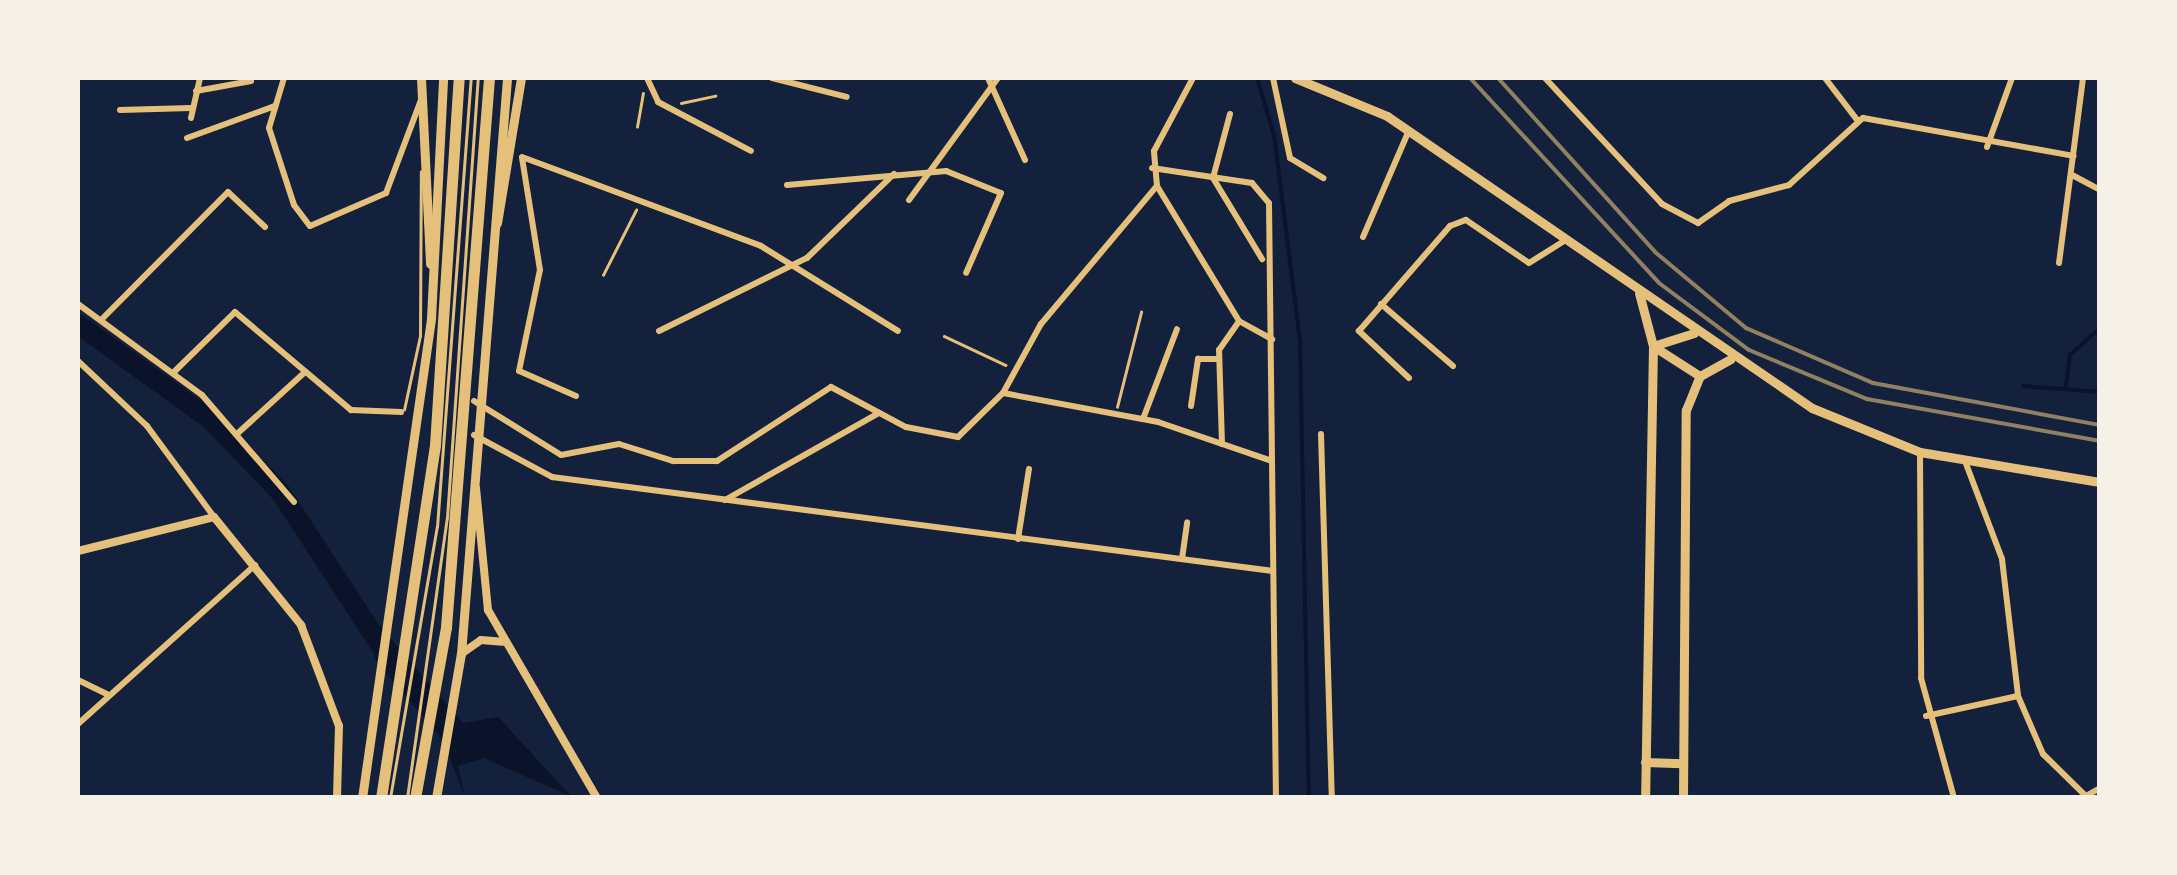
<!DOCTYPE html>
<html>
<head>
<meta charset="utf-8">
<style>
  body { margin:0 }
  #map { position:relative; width:2177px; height:875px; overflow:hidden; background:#14213d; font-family:Cabin,sans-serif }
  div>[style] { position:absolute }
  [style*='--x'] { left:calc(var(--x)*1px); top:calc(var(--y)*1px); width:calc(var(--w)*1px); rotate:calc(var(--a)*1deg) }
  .water>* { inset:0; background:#0b132b }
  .stream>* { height:4px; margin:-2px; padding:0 2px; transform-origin:2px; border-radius:2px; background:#0b132b }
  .river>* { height:20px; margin:-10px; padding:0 10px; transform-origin:10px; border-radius:10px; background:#0b132b }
  .path>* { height:2.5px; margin:-1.25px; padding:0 1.25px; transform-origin:1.25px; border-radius:1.25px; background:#e5c07b }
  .service>* { height:2.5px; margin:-1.25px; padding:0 1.25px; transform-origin:1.25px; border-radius:1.25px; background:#e5c07b }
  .minor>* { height:6px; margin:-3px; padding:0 3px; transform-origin:3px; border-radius:3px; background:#e5c07b }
  .tertiary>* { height:8px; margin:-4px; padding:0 4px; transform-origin:4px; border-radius:4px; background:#e5c07b }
  .secondary>* { height:9px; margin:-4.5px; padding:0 4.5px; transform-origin:4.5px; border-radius:4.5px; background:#e5c07b }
  .primary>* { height:9px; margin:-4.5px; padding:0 4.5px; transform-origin:4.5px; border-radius:4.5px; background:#e5c07b }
  .motorway>* { height:11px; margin:-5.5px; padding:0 5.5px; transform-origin:5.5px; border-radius:5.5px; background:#e5c07b }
  .rail>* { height:4px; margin:-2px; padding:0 2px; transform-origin:2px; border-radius:2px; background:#918062 }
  span { translate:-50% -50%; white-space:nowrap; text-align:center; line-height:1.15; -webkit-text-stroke:10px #f6f1e7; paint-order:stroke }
  .frame { position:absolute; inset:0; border:80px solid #f6f1e7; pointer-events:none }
</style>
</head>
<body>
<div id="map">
  <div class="water">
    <div style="clip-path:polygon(380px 626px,463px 723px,498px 717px,572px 797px,484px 758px,458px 766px,465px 797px,443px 741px,374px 658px)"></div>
  </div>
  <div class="stream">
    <div style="--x:1257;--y:78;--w:59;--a:73.4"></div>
    <div style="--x:1274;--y:135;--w:208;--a:82.8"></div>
    <div style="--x:1300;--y:341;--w:457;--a:88.9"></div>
    <div style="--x:2023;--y:386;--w:77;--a:4.5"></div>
    <div style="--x:2066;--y:386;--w:31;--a:-83"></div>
    <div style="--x:2070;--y:355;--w:40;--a:-42"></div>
  </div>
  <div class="river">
    <div style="--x:78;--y:324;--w:164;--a:35.8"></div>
    <div style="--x:211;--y:420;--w:101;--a:46.2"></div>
    <div style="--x:281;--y:493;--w:209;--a:56.9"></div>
  </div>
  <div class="path">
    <div style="--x:681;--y:103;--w:35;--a:-12"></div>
    <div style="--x:637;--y:127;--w:34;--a:-80"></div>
    <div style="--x:603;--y:275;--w:73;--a:-63.1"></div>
    <div style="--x:944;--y:336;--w:68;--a:25.1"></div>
    <div style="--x:1117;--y:407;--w:98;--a:-75.8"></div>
  </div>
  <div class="service">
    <div style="--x:404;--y:410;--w:76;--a:-77.8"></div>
    <div style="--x:420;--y:336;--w:164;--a:-89.7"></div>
    <div style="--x:390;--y:798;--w:275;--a:-80.2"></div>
    <div style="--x:437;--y:527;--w:450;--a:-85.7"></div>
    <div style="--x:407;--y:798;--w:283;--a:-81.9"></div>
    <div style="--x:447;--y:518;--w:441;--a:-86"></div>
  </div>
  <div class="minor">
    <div style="--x:284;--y:78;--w:52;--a:106.7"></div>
    <div style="--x:269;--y:128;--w:81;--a:72"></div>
    <div style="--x:294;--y:205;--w:26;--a:53"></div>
    <div style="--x:310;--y:226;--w:83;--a:-23.5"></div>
    <div style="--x:386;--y:193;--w:99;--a:-69.4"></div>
    <div style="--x:647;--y:78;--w:26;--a:65"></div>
    <div style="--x:658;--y:102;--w:105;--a:27.8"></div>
    <div style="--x:772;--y:78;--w:77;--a:14.2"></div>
    <div style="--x:988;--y:78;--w:90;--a:65.7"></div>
    <div style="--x:1273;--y:78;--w:82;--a:78"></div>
    <div style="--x:1290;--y:158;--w:39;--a:31"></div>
    <div style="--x:1545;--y:78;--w:172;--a:47.1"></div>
    <div style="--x:1662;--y:204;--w:41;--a:27.8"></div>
    <div style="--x:1698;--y:223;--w:38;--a:-35"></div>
    <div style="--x:1729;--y:201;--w:62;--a:-14.9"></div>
    <div style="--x:1789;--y:185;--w:100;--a:-42.2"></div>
    <div style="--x:1863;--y:118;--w:214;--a:10.2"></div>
    <div style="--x:1825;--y:78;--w:54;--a:52.5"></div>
    <div style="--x:196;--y:91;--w:56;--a:-10.3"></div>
    <div style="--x:120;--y:110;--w:71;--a:-1.6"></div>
    <div style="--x:1230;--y:114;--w:66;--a:104.9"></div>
    <div style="--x:1213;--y:178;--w:95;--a:58.8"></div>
    <div style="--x:191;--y:118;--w:41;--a:-77.3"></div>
    <div style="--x:187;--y:138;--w:94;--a:-20"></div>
    <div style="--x:1987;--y:147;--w:73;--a:-70.1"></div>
    <div style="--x:1152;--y:168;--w:101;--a:8.5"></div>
    <div style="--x:1252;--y:183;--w:26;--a:50"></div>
    <div style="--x:1269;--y:203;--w:595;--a:89.33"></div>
    <div style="--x:2074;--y:176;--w:30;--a:28"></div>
    <div style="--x:787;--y:185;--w:160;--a:-5"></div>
    <div style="--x:946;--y:171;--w:59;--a:21.8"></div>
    <div style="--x:1001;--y:193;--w:87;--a:113.6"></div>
    <div style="--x:1157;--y:186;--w:158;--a:58.7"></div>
    <div style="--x:1239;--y:321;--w:38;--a:29"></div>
    <div style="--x:909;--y:200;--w:151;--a:-53.9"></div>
    <div style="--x:1363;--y:237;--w:116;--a:-66.7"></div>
    <div style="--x:2059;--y:263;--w:187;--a:-82.6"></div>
    <div style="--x:78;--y:304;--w:154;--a:36.3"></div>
    <div style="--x:202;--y:395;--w:141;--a:49.3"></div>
    <div style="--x:1381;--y:304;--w:95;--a:40.7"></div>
    <div style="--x:103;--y:318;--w:177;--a:-45.2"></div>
    <div style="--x:228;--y:192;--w:51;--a:43.4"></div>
    <div style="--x:659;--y:331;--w:165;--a:-26.3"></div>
    <div style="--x:807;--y:258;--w:121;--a:-44"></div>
    <div style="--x:78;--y:361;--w:95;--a:43.3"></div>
    <div style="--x:147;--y:426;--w:113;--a:53.6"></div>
    <div style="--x:175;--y:371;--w:84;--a:-44.5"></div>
    <div style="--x:235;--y:312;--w:152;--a:40.2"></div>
    <div style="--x:351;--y:410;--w:50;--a:2.3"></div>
    <div style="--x:1409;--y:378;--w:69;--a:-136.8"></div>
    <div style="--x:1359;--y:331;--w:139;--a:-49.1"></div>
    <div style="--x:1450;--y:226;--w:17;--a:-21"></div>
    <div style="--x:1466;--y:220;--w:76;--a:34.3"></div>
    <div style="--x:1529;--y:263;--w:40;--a:-32"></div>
    <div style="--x:1003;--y:393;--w:158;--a:10.6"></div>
    <div style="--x:1158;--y:422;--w:120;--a:18.9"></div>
    <div style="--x:576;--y:396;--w:62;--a:-156.3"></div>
    <div style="--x:519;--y:371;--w:103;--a:-78.3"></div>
    <div style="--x:540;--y:270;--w:114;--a:-99.1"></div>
    <div style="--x:522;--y:157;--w:255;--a:20.4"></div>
    <div style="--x:761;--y:246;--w:161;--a:31.8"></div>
    <div style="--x:474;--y:401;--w:102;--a:31.8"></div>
    <div style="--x:561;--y:455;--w:59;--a:-10.7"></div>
    <div style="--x:619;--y:444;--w:57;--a:17.5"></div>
    <div style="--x:673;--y:461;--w:44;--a:0"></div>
    <div style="--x:717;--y:461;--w:136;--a:-33"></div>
    <div style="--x:831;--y:387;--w:85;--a:28.1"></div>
    <div style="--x:906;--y:427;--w:53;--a:10.9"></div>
    <div style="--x:958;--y:437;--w:63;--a:-44.4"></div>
    <div style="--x:1003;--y:393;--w:79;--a:-61.2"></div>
    <div style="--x:1041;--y:324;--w:180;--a:-50"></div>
    <div style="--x:1157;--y:186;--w:35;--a:-95"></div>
    <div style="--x:1154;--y:151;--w:83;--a:-61.9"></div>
    <div style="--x:1191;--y:406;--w:48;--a:-81.5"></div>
    <div style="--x:1198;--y:359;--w:21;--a:0"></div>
    <div style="--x:1143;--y:419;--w:96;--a:-69.3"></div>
    <div style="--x:238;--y:433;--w:91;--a:-42.3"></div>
    <div style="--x:1321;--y:434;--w:364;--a:88.3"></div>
    <div style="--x:474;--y:435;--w:89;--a:28.3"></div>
    <div style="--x:552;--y:477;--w:727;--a:7.43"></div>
    <div style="--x:1222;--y:444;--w:94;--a:-91.8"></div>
    <div style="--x:1219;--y:350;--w:35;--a:-55"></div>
    <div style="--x:1920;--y:452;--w:226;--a:89.7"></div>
    <div style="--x:1921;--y:678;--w:124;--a:74.6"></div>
    <div style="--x:1965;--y:461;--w:105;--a:69.3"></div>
    <div style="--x:2002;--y:559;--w:138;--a:83.3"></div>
    <div style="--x:2018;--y:696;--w:63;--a:66.7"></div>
    <div style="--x:2043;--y:754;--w:63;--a:44.4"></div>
    <div style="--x:725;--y:500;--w:177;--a:-29.5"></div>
    <div style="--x:1018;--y:539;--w:71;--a:-81.1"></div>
    <div style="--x:1182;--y:559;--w:37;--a:-82"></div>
    <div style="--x:78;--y:680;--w:32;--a:26"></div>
    <div style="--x:1926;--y:716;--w:94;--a:-12.3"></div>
    <div style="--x:78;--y:724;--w:238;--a:-41.9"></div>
    <div style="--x:2084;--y:797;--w:18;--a:-29"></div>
  </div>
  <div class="tertiary">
    <div style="--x:476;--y:488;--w:123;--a:84.4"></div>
    <div style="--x:488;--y:610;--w:217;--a:59.9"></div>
    <div style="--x:78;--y:551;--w:140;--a:-14"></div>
    <div style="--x:214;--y:517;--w:139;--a:51.1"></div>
    <div style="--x:301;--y:625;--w:108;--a:69.4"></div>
    <div style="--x:339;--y:726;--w:72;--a:91.6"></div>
    <div style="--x:461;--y:654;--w:24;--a:-35"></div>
    <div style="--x:481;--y:640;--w:21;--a:5"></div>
  </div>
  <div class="secondary">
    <div style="--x:1295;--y:78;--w:100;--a:22.4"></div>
    <div style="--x:1387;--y:116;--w:516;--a:34.49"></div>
    <div style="--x:1812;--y:408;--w:117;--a:22.2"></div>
    <div style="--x:1920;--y:452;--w:182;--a:9.5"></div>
    <div style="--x:1639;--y:293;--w:55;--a:75.2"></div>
    <div style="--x:1653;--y:346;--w:452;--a:91"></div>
    <div style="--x:1653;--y:346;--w:56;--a:32.6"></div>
    <div style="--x:1653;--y:346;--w:43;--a:-17.6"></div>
    <div style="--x:1645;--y:762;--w:37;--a:2"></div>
    <div style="--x:1683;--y:798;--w:388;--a:-89.6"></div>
    <div style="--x:1686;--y:410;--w:37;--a:-68"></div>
    <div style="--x:1700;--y:376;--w:35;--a:-29"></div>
  </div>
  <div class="primary">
    <div style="--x:421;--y:78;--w:186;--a:87.2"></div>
    <div style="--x:497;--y:223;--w:147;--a:-80.6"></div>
    <div style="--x:362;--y:798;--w:485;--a:-81.8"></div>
    <div style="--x:431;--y:318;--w:240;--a:-87.1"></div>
    <div style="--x:436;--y:798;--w:146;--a:-80.2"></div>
    <div style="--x:461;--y:654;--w:578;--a:-85.43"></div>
  </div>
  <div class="motorway">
    <div style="--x:381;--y:798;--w:357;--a:-81.3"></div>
    <div style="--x:435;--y:445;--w:368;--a:-86.3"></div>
    <div style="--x:415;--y:798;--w:174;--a:-79.7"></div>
    <div style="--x:446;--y:627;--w:551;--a:-85.52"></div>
  </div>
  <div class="rail">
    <div style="--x:1470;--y:78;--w:279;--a:47.3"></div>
    <div style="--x:1659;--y:283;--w:112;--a:36.7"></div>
    <div style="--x:1749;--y:350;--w:128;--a:22.6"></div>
    <div style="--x:1867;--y:399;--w:237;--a:10.2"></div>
    <div style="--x:1498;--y:78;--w:234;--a:47.9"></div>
    <div style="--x:1655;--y:252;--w:119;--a:39.9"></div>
    <div style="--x:1746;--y:328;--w:138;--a:23.4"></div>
    <div style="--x:1873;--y:383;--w:231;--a:10.5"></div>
  </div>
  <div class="frame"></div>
</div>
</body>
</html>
